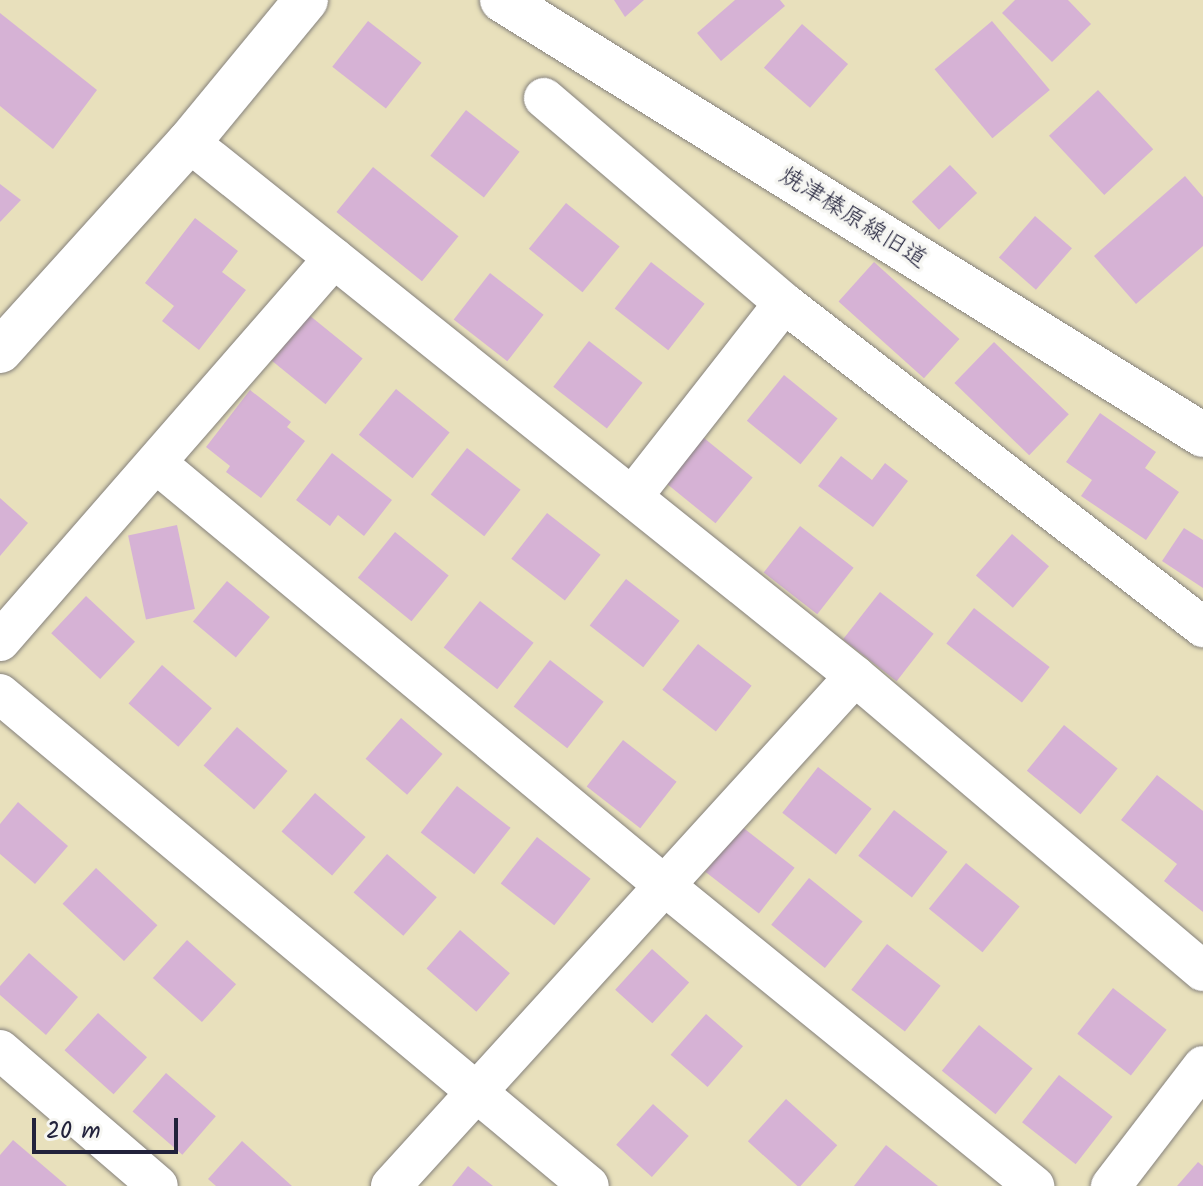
<!DOCTYPE html>
<html>
<head>
<meta charset="utf-8">
<style>
  body { margin:0 }
  #map { position:relative; width:1203px; height:1186px; overflow:hidden; background:#e8e0bc; font-family:Kalam,"Klee One",sans-serif }
  div>[style] { position:absolute }
  [style*='--x'] { left:calc(var(--x)*1px); top:calc(var(--y)*1px); width:calc(var(--w)*1px); rotate:calc(var(--a)*1deg) }
  .building>* { inset:0; background:#d6b2d5; transform-origin:0 0 }
  .roads { filter:drop-shadow(0 0 2px #85817c) drop-shadow(0 0 2px #85817c) }
  .minor>* { height:40px; margin:-20px; padding:0 20px; transform-origin:20px; border-radius:20px; background:#fff }
  .tertiary>* { height:44px; margin:-22px; padding:0 22px; transform-origin:22px; border-radius:22px; background:#fff }
  span { translate:-50% -50%; white-space:nowrap; text-align:center; line-height:1.15; -webkit-text-stroke:7px #f6f6f2; paint-order:stroke }
  .street-label { font-size:24px; color:#22223b }
  .scale { position:absolute; left:32px; top:1118px; width:146px; height:36px; box-sizing:border-box; border:4px solid #22223b; border-top:0; padding-left:10px; font-size:24px; line-height:28px; white-space:nowrap; color:#22223b; -webkit-text-stroke:6px #f6f6f2; paint-order:stroke }
</style>
</head>
<body>
<div id="map">
  <div class="building">
    <div style="clip-path:polygon(614px 0,644px 0,625px 17px)"></div>
    <div style="clip-path:polygon(735px 0,780px 0,785px 6px,721px 61px,697px 33px)"></div>
    <div style="clip-path:polygon(1015px 0,1068px 0,1091px 24px,1052px 62px,1002px 13px)"></div>
    <div style="clip-path:polygon(0 13px,97px 90px,53px 149px,0 106px)"></div>
    <div style="left:368px;top:21px;width:68px;height:58px;rotate:38deg"></div>
    <div style="left:992px;top:21px;width:90px;height:75px;rotate:50deg"></div>
    <div style="left:802px;top:24px;width:61px;height:58px;rotate:41deg"></div>
    <div style="left:1098px;top:90px;width:81px;height:67px;rotate:47deg"></div>
    <div style="left:466px;top:110px;width:68px;height:58px;rotate:38deg"></div>
    <div style="left:950px;top:165px;width:39px;height:53px;rotate:46deg"></div>
    <div style="left:373px;top:167px;width:110px;height:58px;rotate:39deg"></div>
    <div style="clip-path:polygon(1185px 176px,1203px 197px,1203px 246px,1136px 304px,1094px 256px)"></div>
    <div style="clip-path:polygon(0 184px,21px 200px,0 222px)"></div>
    <div style="left:566px;top:203px;width:69px;height:59px;rotate:39deg"></div>
    <div style="left:1035px;top:216px;width:49px;height:55px;rotate:41deg"></div>
    <div style="clip-path:polygon(195px 218px,238px 251px,222px 272px,246px 290px,199px 350px,162px 321px,174px 306px,145px 283px)"></div>
    <div style="left:651px;top:262px;width:68px;height:59px;rotate:38deg"></div>
    <div style="left:874px;top:262px;width:115px;height:53px;rotate:42deg"></div>
    <div style="left:490px;top:273px;width:68px;height:59px;rotate:38deg"></div>
    <div style="left:309px;top:315px;width:69px;height:59px;rotate:39deg"></div>
    <div style="left:589px;top:341px;width:68px;height:58px;rotate:38deg"></div>
    <div style="left:994px;top:342px;width:104px;height:57px;rotate:44deg"></div>
    <div style="left:784px;top:375px;width:69px;height:59px;rotate:39deg"></div>
    <div style="left:396px;top:389px;width:69px;height:59px;rotate:39deg"></div>
    <div style="clip-path:polygon(250px 390px,291px 422px,287px 427px,305px 441px,261px 498px,226px 472px,230px 466px,206px 447px)"></div>
    <div style="clip-path:polygon(1100px 413px,1156px 452px,1145px 468px,1179px 492px,1146px 540px,1081px 496px,1092px 480px,1066px 462px)"></div>
    <div style="left:699px;top:434px;width:69px;height:59px;rotate:39deg"></div>
    <div style="left:467px;top:448px;width:68px;height:59px;rotate:38deg"></div>
    <div style="clip-path:polygon(332px 453px,392px 500px,364px 536px,338px 515px,330px 526px,296px 500px)"></div>
    <div style="clip-path:polygon(841px 456px,872px 480px,885px 463px,908px 481px,873px 527px,818px 486px)"></div>
    <div style="clip-path:polygon(0 498px,28px 523px,0 556px)"></div>
    <div style="left:547px;top:513px;width:68px;height:58px;rotate:38deg"></div>
    <div style="left:177px;top:525px;width:86px;height:50px;rotate:78deg"></div>
    <div style="left:800px;top:526px;width:68px;height:59px;rotate:38deg"></div>
    <div style="clip-path:polygon(1184px 528px,1203px 540px,1203px 588px,1162px 561px)"></div>
    <div style="left:395px;top:532px;width:69px;height:59px;rotate:39deg"></div>
    <div style="left:1012px;top:534px;width:49px;height:55px;rotate:41deg"></div>
    <div style="left:626px;top:579px;width:68px;height:59px;rotate:38deg"></div>
    <div style="left:227px;top:581px;width:56px;height:53px;rotate:40deg"></div>
    <div style="left:880px;top:592px;width:68px;height:60px;rotate:38deg"></div>
    <div style="left:86px;top:596px;width:67px;height:51px;rotate:43deg"></div>
    <div style="left:480px;top:601px;width:68px;height:59px;rotate:38deg"></div>
    <div style="left:974px;top:608px;width:96px;height:45px;rotate:38deg"></div>
    <div style="left:698px;top:644px;width:68px;height:58px;rotate:38deg"></div>
    <div style="left:550px;top:660px;width:68px;height:59px;rotate:38deg"></div>
    <div style="left:162px;top:665px;width:66px;height:51px;rotate:41deg"></div>
    <div style="left:401px;top:718px;width:55px;height:54px;rotate:41deg"></div>
    <div style="left:1064px;top:725px;width:69px;height:59px;rotate:39deg"></div>
    <div style="left:237px;top:727px;width:67px;height:51px;rotate:41deg"></div>
    <div style="left:623px;top:740px;width:68px;height:59px;rotate:38deg"></div>
    <div style="left:818px;top:767px;width:68px;height:58px;rotate:38deg"></div>
    <div style="clip-path:polygon(1157px 775px,1203px 811px,1203px 912px,1164px 881px,1177px 864px,1121px 820px)"></div>
    <div style="left:457px;top:786px;width:68px;height:59px;rotate:38deg"></div>
    <div style="left:315px;top:793px;width:67px;height:51px;rotate:41deg"></div>
    <div style="clip-path:polygon(18px 802px,68px 846px,35px 884px,0 854px,0 824px)"></div>
    <div style="left:894px;top:810px;width:68px;height:58px;rotate:38deg"></div>
    <div style="left:741px;top:826px;width:68px;height:58px;rotate:38deg"></div>
    <div style="left:537px;top:837px;width:68px;height:59px;rotate:38deg"></div>
    <div style="left:387px;top:854px;width:66px;height:51px;rotate:41deg"></div>
    <div style="left:966px;top:863px;width:69px;height:59px;rotate:39deg"></div>
    <div style="left:96px;top:868px;width:84px;height:49px;rotate:43deg"></div>
    <div style="left:809px;top:878px;width:69px;height:60px;rotate:39deg"></div>
    <div style="left:460px;top:930px;width:66px;height:51px;rotate:41deg"></div>
    <div style="left:187px;top:940px;width:66px;height:51px;rotate:42deg"></div>
    <div style="left:887px;top:944px;width:68px;height:58px;rotate:38deg"></div>
    <div style="left:652px;top:949px;width:50px;height:55px;rotate:42deg"></div>
    <div style="clip-path:polygon(29px 953px,78px 997px,46px 1035px,0 995px,0 986px)"></div>
    <div style="left:1113px;top:988px;width:68px;height:58px;rotate:38deg"></div>
    <div style="left:98px;top:1013px;width:66px;height:50px;rotate:42deg"></div>
    <div style="left:706px;top:1014px;width:49px;height:54px;rotate:41deg"></div>
    <div style="left:979px;top:1025px;width:69px;height:59px;rotate:39deg"></div>
    <div style="left:166px;top:1073px;width:66px;height:51px;rotate:41deg"></div>
    <div style="left:1059px;top:1075px;width:68px;height:60px;rotate:38deg"></div>
    <div style="left:786px;top:1099px;width:69px;height:57px;rotate:42deg"></div>
    <div style="left:653px;top:1104px;width:48px;height:55px;rotate:42deg"></div>
    <div style="clip-path:polygon(13px 1140px,67px 1186px,0 1186px,0 1155px)"></div>
    <div style="clip-path:polygon(242px 1141px,292px 1186px,216px 1186px,208px 1179px)"></div>
    <div style="clip-path:polygon(886px 1145px,938px 1186px,854px 1186px)"></div>
    <div style="clip-path:polygon(1198px 1162px,1203px 1166px,1203px 1186px,1177px 1186px)"></div>
    <div style="clip-path:polygon(468px 1166px,493px 1186px,452px 1186px)"></div>
  </div>
  <div class="roads">
    <div class="minor">
      <div style="--x:544;--y:98;--w:316;--a:40.5"></div>
      <div style="--x:784;--y:303;--w:530;--a:37.71"></div>
      <div style="--x:189;--y:142;--w:854;--a:38.72"></div>
      <div style="--x:855;--y:676;--w:456;--a:40.3"></div>
      <div style="--x:156;--y:463;--w:662;--a:39.73"></div>
      <div style="--x:665;--y:886;--w:476;--a:39.1"></div>
      <div style="--x:632;--y:497;--w:246;--a:-51.9"></div>
      <div style="--x:0;--y:641;--w:508;--a:-48.91"></div>
      <div style="--x:0;--y:694;--w:767;--a:39.87"></div>
      <div style="--x:0;--y:1050;--w:208;--a:40.7"></div>
      <div style="--x:391;--y:1186;--w:689;--a:-47.7"></div>
      <div style="--x:1111;--y:1186;--w:151;--a:-52.5"></div>
    </div>
    <div class="tertiary">
      <div style="--x:502;--y:0;--w:825;--a:31.82"></div>
      <div style="--x:0;--y:351;--w:282;--a:-47.9"></div>
      <div style="--x:189;--y:142;--w:184;--a:-50.5"></div>
    </div>
  </div>
  <div class="street-label">
    <span style="left:853px;top:218px;rotate:32deg">焼津榛原線旧道</span>
  </div>
  <div class="scale">20 m</div>
</div>
</body>
</html>
